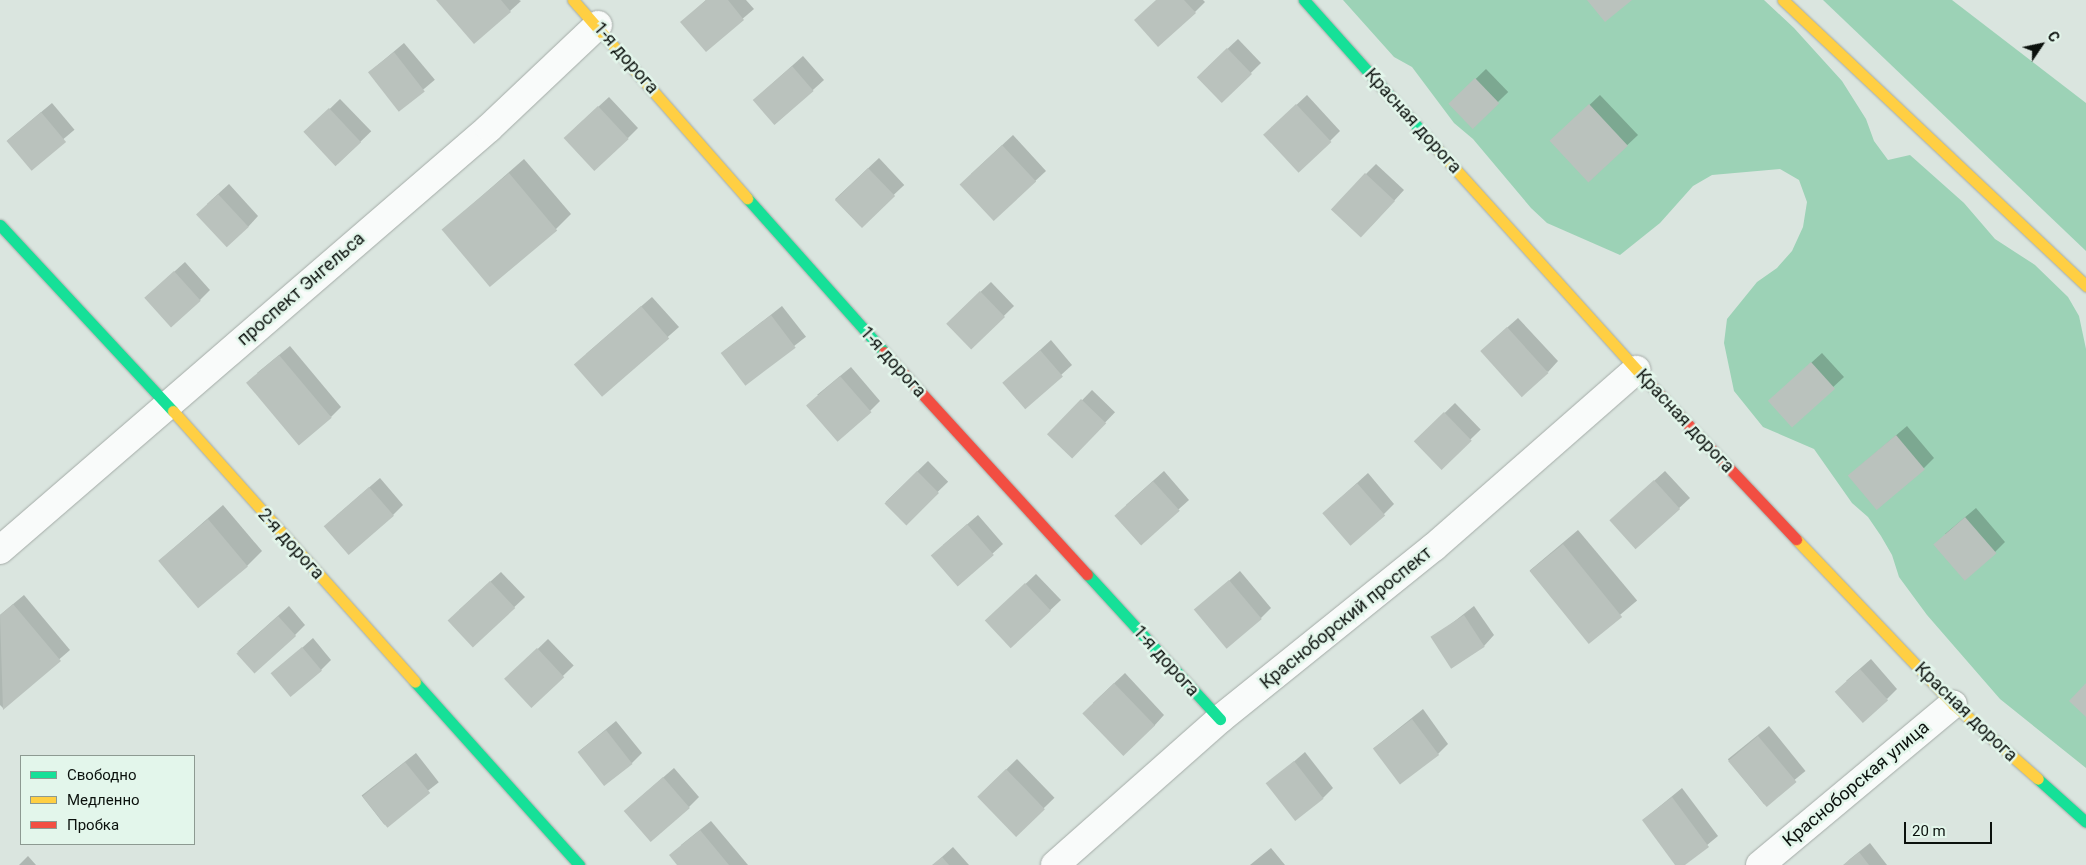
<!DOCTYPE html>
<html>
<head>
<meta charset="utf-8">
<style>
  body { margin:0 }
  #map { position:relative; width:2086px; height:865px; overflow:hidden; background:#dae5df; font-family:Roboto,sans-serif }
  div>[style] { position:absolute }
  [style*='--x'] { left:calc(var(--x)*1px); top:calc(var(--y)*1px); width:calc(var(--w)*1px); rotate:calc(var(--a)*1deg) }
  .forest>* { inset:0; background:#9cd2b6 }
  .shadow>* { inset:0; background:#0003; transform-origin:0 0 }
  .building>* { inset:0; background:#bac2bd; transform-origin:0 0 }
  .roads { filter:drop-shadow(0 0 1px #a4aba7) drop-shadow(0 0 1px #a4aba7) }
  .street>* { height:28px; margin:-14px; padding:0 14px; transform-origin:14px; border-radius:14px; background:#f9fbfa }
  .fast>* { height:11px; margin:-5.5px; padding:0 5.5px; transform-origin:5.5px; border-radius:5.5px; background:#16e098 }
  .slow>* { height:11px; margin:-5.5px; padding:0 5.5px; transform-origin:5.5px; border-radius:5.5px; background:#ffcf43 }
  .jam>* { height:11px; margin:-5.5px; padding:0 5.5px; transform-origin:5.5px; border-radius:5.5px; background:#f24e42 }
  span { translate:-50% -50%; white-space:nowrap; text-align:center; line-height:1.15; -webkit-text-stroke:5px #e3f6eb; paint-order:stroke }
  .street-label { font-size:18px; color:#0b110d }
  .legend { position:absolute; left:20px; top:755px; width:175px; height:90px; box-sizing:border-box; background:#e3f6eb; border:1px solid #8d9a92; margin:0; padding:6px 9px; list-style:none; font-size:15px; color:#0b110d }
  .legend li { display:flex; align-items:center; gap:10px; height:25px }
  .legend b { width:25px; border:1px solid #8d9a92 }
  .north { position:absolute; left:2016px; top:20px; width:50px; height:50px; -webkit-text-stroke:4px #e3f6eb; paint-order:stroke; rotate:56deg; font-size:14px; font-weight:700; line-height:20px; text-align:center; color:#0b110d }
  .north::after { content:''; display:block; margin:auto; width:18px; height:22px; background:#0b110d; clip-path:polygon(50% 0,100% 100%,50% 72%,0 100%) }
  .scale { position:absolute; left:1904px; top:822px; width:88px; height:22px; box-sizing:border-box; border:2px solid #0b110d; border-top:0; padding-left:6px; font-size:15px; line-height:18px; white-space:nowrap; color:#0b110d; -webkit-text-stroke:4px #e3f6eb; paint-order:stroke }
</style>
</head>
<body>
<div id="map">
  <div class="forest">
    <div style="clip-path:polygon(1343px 0,1764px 0,1794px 28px,1842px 81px,1866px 119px,1874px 141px,1888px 160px,1910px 155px,1964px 203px,1995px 239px,2035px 265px,2068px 297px,2079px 316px,2086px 349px,2086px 768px,2000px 699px,1927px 615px,1899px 577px,1892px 555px,1881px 536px,1868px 517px,1852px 503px,1814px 449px,1763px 427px,1734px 391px,1724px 343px,1727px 319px,1757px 282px,1777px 268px,1792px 251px,1803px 227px,1807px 202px,1799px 180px,1780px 169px,1712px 175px,1693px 186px,1660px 223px,1620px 255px,1547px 223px,1531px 208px,1473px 139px,1454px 123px,1412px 67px,1394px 57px)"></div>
    <div style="clip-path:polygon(1823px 0,1952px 0,2086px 103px,2086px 251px)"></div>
  </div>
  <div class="shadow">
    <div style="clip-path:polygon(438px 0,519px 0,521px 1px,510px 11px)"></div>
    <div style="clip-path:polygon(706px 0,746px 0,754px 9px,706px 50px,682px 22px)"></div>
    <div style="clip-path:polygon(1156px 0,1203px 0,1205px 2px,1195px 12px)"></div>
    <div style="clip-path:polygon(1238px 39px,1261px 63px,1221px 102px,1208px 67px)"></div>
    <div style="left:404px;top:43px;width:48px;height:45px;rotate:50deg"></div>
    <div style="clip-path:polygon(803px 56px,824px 80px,775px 124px,765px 90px)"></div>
    <div style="left:1486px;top:69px;width:32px;height:50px;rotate:46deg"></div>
    <div style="clip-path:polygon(1307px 95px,1340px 131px,1330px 141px,1275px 125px)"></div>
    <div style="clip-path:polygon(1600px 95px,1638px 135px,1589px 181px,1562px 131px)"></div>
    <div style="clip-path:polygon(609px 97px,638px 128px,628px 138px,575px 128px)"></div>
    <div style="left:340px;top:99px;width:45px;height:47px;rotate:46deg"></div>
    <div style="left:52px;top:103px;width:35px;height:58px;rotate:50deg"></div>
    <div style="clip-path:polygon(1013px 135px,1046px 171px,994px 219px,971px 174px)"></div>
    <div style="left:879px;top:158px;width:37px;height:60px;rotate:47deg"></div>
    <div style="clip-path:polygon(524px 159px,571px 214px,556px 229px,443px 230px)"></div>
    <div style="clip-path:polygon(1376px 164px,1404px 190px,1371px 226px,1366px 174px)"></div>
    <div style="clip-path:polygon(229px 184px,258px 216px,248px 227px,207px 204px)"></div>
    <div style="clip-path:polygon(185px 262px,210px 290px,200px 300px,145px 298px)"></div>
    <div style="clip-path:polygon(991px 282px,1014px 306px,971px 348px,958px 313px)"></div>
    <div style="clip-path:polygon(652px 297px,679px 327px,602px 395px,586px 354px)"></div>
    <div style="left:782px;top:306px;width:39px;height:76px;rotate:52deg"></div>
    <div style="clip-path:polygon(1518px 318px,1558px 361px,1548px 372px,1492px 341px)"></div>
    <div style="clip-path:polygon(1051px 340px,1072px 365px,1026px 407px,1015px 373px)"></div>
    <div style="clip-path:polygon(290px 346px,341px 407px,331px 417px,257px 373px)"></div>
    <div style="clip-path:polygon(1822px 353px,1844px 377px,1792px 425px,1780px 391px)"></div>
    <div style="clip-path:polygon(851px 367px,880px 401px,870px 411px,817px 395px)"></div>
    <div style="left:1092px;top:390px;width:32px;height:62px;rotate:44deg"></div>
    <div style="left:1455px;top:403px;width:37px;height:55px;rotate:46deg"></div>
    <div style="clip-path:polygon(1907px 426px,1934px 458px,1924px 468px,1860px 466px)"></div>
    <div style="left:928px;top:461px;width:29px;height:59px;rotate:46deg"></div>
    <div style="clip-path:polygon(1164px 471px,1189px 500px,1140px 544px,1126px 505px)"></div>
    <div style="clip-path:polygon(1665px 471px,1690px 498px,1636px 548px,1622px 510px)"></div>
    <div style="clip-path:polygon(1368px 473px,1394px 504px,1384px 514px,1324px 513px)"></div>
    <div style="clip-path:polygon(380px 478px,403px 505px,393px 515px,336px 516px)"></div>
    <div style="clip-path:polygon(223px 505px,262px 551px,247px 566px,159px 561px)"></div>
    <div style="clip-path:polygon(1976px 508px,2005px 542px,1995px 552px,1945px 534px)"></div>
    <div style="clip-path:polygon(978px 515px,1003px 544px,958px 585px,943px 545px)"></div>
    <div style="left:1578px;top:530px;width:92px;height:63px;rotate:50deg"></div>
    <div style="clip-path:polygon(1240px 571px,1271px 608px,1261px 618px,1196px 610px)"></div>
    <div style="clip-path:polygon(501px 572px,525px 597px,473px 646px,459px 610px)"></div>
    <div style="clip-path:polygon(1036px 574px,1061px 600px,1011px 647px,997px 611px)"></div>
    <div style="clip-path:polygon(24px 595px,70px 650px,3px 708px,0 705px,0 615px)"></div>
    <div style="clip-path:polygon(289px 606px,305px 625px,295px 635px,237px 652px)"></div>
    <div style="clip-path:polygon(1474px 606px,1494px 635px,1484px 646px,1433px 638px)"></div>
    <div style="clip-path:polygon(313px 638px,331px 660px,321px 670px,273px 674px)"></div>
    <div style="left:548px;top:639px;width:37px;height:57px;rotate:46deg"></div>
    <div style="clip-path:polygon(1871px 659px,1897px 689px,1887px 699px,1846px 681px)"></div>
    <div style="clip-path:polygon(1125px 673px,1164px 715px,1154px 726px,1093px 703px)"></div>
    <div style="clip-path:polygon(1423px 709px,1448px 744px,1438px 754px,1374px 748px)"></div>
    <div style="clip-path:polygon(616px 721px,642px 753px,632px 763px,578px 752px)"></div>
    <div style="left:1769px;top:726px;width:58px;height:53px;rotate:51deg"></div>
    <div style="clip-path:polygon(1305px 752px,1333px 788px,1323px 798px,1268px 784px)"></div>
    <div style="left:416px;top:753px;width:37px;height:69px;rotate:52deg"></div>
    <div style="left:1017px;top:759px;width:54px;height:54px;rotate:46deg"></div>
    <div style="clip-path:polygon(674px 768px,699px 797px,689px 807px,636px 801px)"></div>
    <div style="clip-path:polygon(1682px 788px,1718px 836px,1683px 865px,1677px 865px,1643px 820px)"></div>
    <div style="clip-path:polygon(711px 821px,748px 865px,679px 865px,681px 845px)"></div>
    <div style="clip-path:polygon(1870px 843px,1887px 865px,1844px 865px,1850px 859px)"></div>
    <div style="clip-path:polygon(953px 847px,969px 865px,933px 865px)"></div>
    <div style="clip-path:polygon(1271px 848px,1285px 865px,1250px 865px)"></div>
    <div style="clip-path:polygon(28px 856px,36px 865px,19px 865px)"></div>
  </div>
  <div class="building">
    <div style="clip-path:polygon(436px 0,501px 0,511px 12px,474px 44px)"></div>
    <div style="clip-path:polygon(706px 0,728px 0,744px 20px,706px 52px,680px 22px)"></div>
    <div style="clip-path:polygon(1156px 0,1184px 0,1196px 13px,1158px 47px,1134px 20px)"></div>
    <div style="clip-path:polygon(1587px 0,1632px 0,1605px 22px)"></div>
    <div style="left:1227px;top:48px;width:36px;height:42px;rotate:46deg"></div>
    <div style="left:394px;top:52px;width:50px;height:33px;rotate:52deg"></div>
    <div style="left:792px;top:66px;width:33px;height:52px;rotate:49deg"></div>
    <div style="left:1475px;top:78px;width:35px;height:37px;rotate:46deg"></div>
    <div style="left:1296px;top:104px;width:52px;height:45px;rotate:47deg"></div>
    <div style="left:1589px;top:104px;width:57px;height:54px;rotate:47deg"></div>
    <div style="left:598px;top:106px;width:45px;height:47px;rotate:47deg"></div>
    <div style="left:329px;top:108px;width:47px;height:35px;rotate:47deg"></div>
    <div style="left:41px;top:112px;width:39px;height:45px;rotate:50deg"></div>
    <div style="left:1002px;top:145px;width:50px;height:58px;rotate:47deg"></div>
    <div style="left:868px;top:168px;width:39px;height:46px;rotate:46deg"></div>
    <div style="left:509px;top:173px;width:75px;height:88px;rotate:50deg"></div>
    <div style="left:1365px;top:173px;width:41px;height:50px;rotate:43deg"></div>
    <div style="left:218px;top:194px;width:45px;height:30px;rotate:47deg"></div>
    <div style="left:174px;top:271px;width:40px;height:40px;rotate:48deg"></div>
    <div style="left:980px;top:291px;width:36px;height:47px;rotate:46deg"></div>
    <div style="left:641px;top:306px;width:43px;height:89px;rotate:49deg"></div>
    <div style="left:771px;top:315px;width:41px;height:63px;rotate:53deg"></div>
    <div style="left:1507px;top:327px;width:62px;height:36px;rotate:48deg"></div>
    <div style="left:1040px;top:350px;width:35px;height:50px;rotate:49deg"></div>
    <div style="left:279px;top:355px;width:82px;height:43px;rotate:50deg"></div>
    <div style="left:1811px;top:362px;width:36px;height:58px;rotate:48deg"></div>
    <div style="left:840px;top:376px;width:48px;height:45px;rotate:49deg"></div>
    <div style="left:1081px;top:399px;width:35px;height:49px;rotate:44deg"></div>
    <div style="left:1444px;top:412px;width:40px;height:42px;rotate:46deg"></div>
    <div style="left:1896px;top:435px;width:45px;height:63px;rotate:50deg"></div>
    <div style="left:917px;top:471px;width:31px;height:46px;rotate:45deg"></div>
    <div style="left:1654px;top:480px;width:39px;height:60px;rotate:48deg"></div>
    <div style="left:1153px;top:481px;width:40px;height:52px;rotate:48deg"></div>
    <div style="left:1357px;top:483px;width:43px;height:46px;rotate:49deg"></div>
    <div style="left:369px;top:487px;width:38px;height:60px;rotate:49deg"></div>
    <div style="left:1965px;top:517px;width:48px;height:42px;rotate:49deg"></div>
    <div style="left:208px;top:519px;width:62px;height:65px;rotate:50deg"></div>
    <div style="left:967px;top:524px;width:41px;height:48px;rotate:49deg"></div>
    <div style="left:1563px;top:544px;width:94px;height:43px;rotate:51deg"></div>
    <div style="left:1229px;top:580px;width:51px;height:46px;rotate:50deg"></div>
    <div style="left:490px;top:581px;width:37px;height:58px;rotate:47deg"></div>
    <div style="left:1025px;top:583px;width:38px;height:55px;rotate:47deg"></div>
    <div style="clip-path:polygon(13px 604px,61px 661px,3px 710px,0 615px)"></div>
    <div style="left:1464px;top:615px;width:38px;height:40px;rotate:57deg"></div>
    <div style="left:278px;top:616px;width:27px;height:56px;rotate:48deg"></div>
    <div style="left:302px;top:647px;width:31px;height:41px;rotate:50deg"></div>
    <div style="left:537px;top:648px;width:40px;height:45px;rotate:47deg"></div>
    <div style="left:1860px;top:669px;width:42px;height:34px;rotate:48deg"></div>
    <div style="left:1114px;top:683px;width:59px;height:44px;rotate:46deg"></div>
    <div style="clip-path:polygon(2086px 683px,2086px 717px,2069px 701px)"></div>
    <div style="left:1412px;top:719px;width:45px;height:49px;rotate:53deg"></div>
    <div style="left:606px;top:730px;width:43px;height:36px;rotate:52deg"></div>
    <div style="left:1758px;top:736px;width:60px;height:39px;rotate:50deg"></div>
    <div style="left:1294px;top:761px;width:48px;height:36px;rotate:52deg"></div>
    <div style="left:405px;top:762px;width:40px;height:55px;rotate:51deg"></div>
    <div style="left:1006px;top:769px;width:56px;height:40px;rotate:46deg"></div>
    <div style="left:663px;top:777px;width:41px;height:52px;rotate:49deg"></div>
    <div style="clip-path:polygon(1672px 797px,1709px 847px,1685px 865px,1675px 865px,1642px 820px)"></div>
    <div style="clip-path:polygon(700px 830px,729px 865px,677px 865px,669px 855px)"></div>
    <div style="clip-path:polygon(1859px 852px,1869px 865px,1843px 865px)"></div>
    <div style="clip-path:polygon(942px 857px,949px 865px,932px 865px)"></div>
  </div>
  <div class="roads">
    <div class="street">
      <div style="--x:0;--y:550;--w:646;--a:-40.79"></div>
      <div style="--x:489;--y:128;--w:150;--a:-43.4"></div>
      <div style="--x:1055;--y:865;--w:220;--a:-41.5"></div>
      <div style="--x:1220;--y:719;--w:275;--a:-38.8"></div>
      <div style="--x:1434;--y:547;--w:269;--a:-41.2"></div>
      <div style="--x:1760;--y:865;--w:251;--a:-39.8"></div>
    </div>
    <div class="fast">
      <div style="--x:1304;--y:0;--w:189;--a:48.2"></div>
      <div style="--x:747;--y:198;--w:206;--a:48.3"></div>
      <div style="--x:0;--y:225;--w:254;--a:47.1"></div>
      <div style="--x:1087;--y:574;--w:197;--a:47.5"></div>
      <div style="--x:415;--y:682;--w:246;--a:48.1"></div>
      <div style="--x:2038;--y:779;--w:64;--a:41.9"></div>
    </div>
    <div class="slow">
      <div style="--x:573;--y:0;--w:264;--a:48.7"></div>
      <div style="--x:1783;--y:0;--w:417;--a:43.3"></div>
      <div style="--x:1430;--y:141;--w:325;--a:47.9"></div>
      <div style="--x:173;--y:411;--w:363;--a:48.2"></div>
      <div style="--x:1796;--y:539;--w:228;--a:46.4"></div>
      <div style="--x:1953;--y:704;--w:113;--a:41.4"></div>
    </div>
    <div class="jam">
      <div style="--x:884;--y:352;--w:301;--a:47.6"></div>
      <div style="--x:1648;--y:382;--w:216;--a:46.7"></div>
    </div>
  </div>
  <div class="street-label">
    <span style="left:626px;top:58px;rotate:49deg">1-я дорога</span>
    <span style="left:1413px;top:121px;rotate:48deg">Красная дорога</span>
    <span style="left:301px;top:289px;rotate:-41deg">проспект Энгельса</span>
    <span style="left:893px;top:362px;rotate:48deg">1-я дорога</span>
    <span style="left:1685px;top:421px;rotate:47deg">Красная дорога</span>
    <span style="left:291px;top:544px;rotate:48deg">2-я дорога</span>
    <span style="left:1346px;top:618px;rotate:-39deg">Красноборский проспект</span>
    <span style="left:1166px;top:661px;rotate:48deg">1-я дорога</span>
    <span style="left:1966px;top:712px;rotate:44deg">Красная дорога</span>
    <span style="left:1856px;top:784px;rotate:-40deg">Красноборская улица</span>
  </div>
  <ul class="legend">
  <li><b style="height:6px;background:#16e098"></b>Свободно</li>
  <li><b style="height:6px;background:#ffcf43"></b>Медленно</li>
  <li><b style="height:6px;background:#f24e42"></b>Пробка</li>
  </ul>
  <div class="north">С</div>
  <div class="scale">20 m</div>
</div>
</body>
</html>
